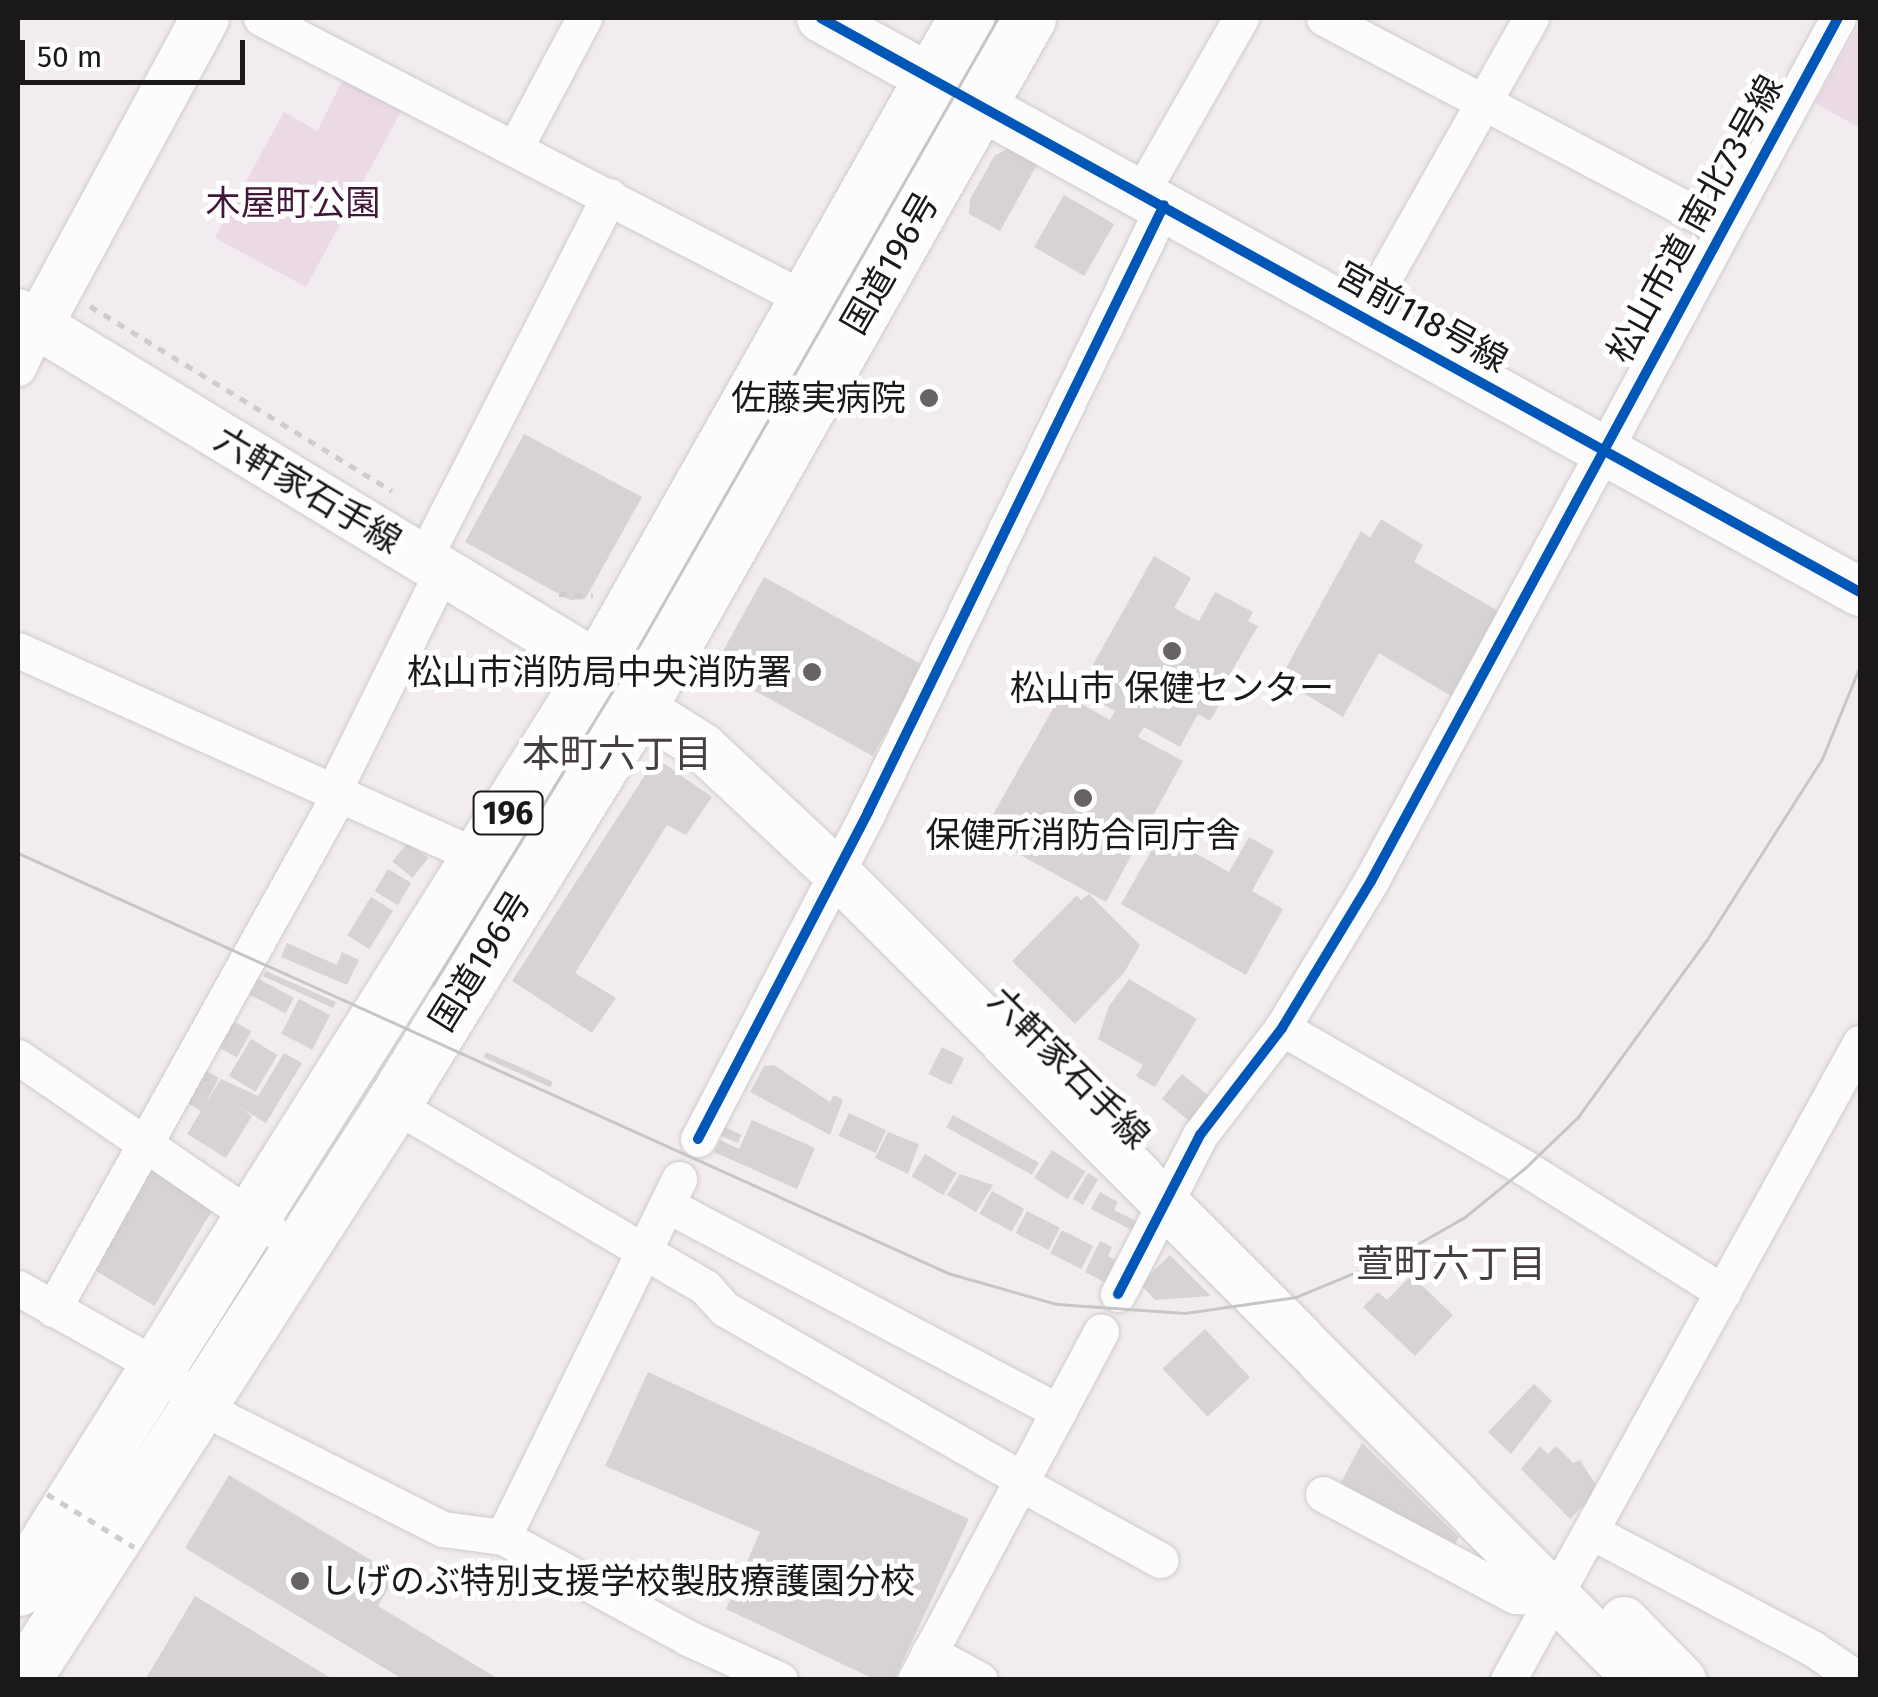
<!DOCTYPE html>
<html>
<head>
<meta charset="utf-8">
<style>
  body { margin:0 }
  #map { position:relative; width:1878px; height:1697px; overflow:hidden; background:#f2ecf0; font-family:"Fira Sans","Noto Sans JP",sans-serif }
  div>[style] { position:absolute }
  [style*='--x'] { left:calc(var(--x)*1px); top:calc(var(--y)*1px); width:calc(var(--w)*1px); rotate:calc(var(--a)*1deg) }
  .green>* { inset:0; background:#ebd9e5 }
  .building>* { inset:0; background:#d7d2d5; transform-origin:0 0 }
  .path>* { height:5px; margin-top:-2.5px; transform-origin:0; background:repeating-linear-gradient(90deg,#cfccce 0 8px,transparent 0 16px) }
  .roads { filter:drop-shadow(0 0 2px #cfcace) drop-shadow(0 0 2px #cfcace) }
  .street>* { height:35px; margin:-17.5px; padding:0 17.5px; transform-origin:17.5px; border-radius:17.5px; background:#fdfcfd }
  .secondary>* { height:48px; margin:-24px; padding:0 24px; transform-origin:24px; border-radius:24px; background:#fdfcfd }
  .highway>* { height:55px; margin:-27.5px; padding:0 27.5px; transform-origin:27.5px; border-radius:27.5px; background:#fdfcfd }
  .tram>* { height:2.5px; margin:-1.25px; padding:0 1.25px; transform-origin:1.25px; border-radius:1.25px; background:#c7c6c6 }
  .path-bridge>* { height:5px; margin-top:-2.5px; transform-origin:0; background:repeating-linear-gradient(90deg,#cfccce 0 8px,transparent 0 16px) }
  .cycleway>* { height:10px; margin:-5px; padding:0 5px; transform-origin:5px; border-radius:5px; background:#0057b8 }
  .dots>* { width:28px; height:28px; translate:-50% -50%; box-sizing:border-box; border:5px solid #fff; border-radius:50% }
  span { translate:-50% -50%; white-space:nowrap; text-align:center; line-height:1.15; -webkit-text-stroke:10px #fff; paint-order:stroke }
  .shield-label span { padding:2px 8px; background:#fff; border:2px solid; border-radius:8px; -webkit-text-stroke-width:0 }
  .shield-label { font-size:32px; color:#1b181a; font-weight:700 }
  .park-label { font-size:35px; color:#44173a }
  .street-label { font-size:35px; color:#1b181a }
  .poi-label { font-size:35px; color:#1b181a }
  .right { translate:-100% -50%; text-align:right }
  .left { translate:0 -50%; text-align:left }
  .neighbourhood-label { font-size:38px; color:#463e43 }
  .frame { position:absolute; inset:0; border:20px solid #1b181a; pointer-events:none }
  .scale { position:absolute; left:20px; top:40px; width:225px; height:45px; box-sizing:border-box; border:5px solid #1b181a; border-top:0; padding-left:12px; font-size:30px; line-height:35px; white-space:nowrap; color:#1b181a; -webkit-text-stroke:8px #fff; paint-order:stroke }
</style>
</head>
<body>
<div id="map">
  <div class="green">
    <div style="clip-path:polygon(1860px 23px,1860px 128px,1815px 103px)"></div>
    <div style="clip-path:polygon(347px 72px,405px 104px,306px 287px,215px 238px,284px 112px,317px 131px)"></div>
  </div>
  <div class="building">
    <div style="clip-path:polygon(1012px 147px,1038px 163px,1000px 231px,969px 214px,970px 199px,995px 155px)"></div>
    <div style="left:1064px;top:195px;width:58px;height:60px;rotate:30deg"></div>
    <div style="clip-path:polygon(524px 434px,642px 497px,585px 599px,570px 600px,465px 542px)"></div>
    <div style="clip-path:polygon(1381px 519px,1423px 545px,1414px 562px,1500px 612px,1451px 696px,1379px 653px,1343px 717px,1280px 679px,1361px 531px,1370px 538px)"></div>
    <div style="clip-path:polygon(1154px 556px,1191px 578px,1174px 608px,1199px 621px,1215px 592px,1253px 612px,1248px 621px,1258px 626px,1226px 681px,1217px 676px,1213px 683px,1227px 691px,1210px 721px,1198px 714px,1180px 747px,1144px 727px,1138px 737px,1183px 761px,1106px 902px,982px 834px,1062px 693px,1110px 720px,1115px 711px,1078px 691px)"></div>
    <div style="left:764px;top:577px;width:182px;height:104px;rotate:29deg"></div>
    <div style="clip-path:polygon(656px 758px,712px 797px,686px 835px,667px 825px,575px 973px,616px 998px,592px 1033px,512px 981px)"></div>
    <div style="clip-path:polygon(1161px 834px,1229px 872px,1249px 837px,1274px 851px,1252px 891px,1283px 909px,1246px 975px,1121px 904px)"></div>
    <div style="left:408px;top:842px;width:26px;height:25px;rotate:39deg"></div>
    <div style="left:388px;top:869px;width:27px;height:26px;rotate:31deg"></div>
    <div style="clip-path:polygon(1089px 894px,1140px 945px,1124px 973px,1075px 1024px,1012px 961px,1077px 895px,1081px 900px)"></div>
    <div style="left:371px;top:897px;width:26px;height:45px;rotate:32deg"></div>
    <div style="clip-path:polygon(287px 943px,337px 965px,342px 952px,359px 960px,347px 985px,281px 957px)"></div>
    <div style="clip-path:polygon(266px 971px,336px 1002px,333px 1008px,263px 976px)"></div>
    <div style="left:255px;top:977px;width:44px;height:18px;rotate:28deg"></div>
    <div style="clip-path:polygon(1129px 979px,1197px 1019px,1155px 1087px,1136px 1076px,1143px 1065px,1098px 1039px,1109px 1006px)"></div>
    <div style="left:299px;top:999px;width:35px;height:39px;rotate:27deg"></div>
    <div style="left:233px;top:1021px;width:21px;height:30px;rotate:29deg"></div>
    <div style="left:251px;top:1039px;width:31px;height:43px;rotate:31deg"></div>
    <div style="left:942px;top:1047px;width:25px;height:30px;rotate:27deg"></div>
    <div style="left:486px;top:1052px;width:73px;height:6px;rotate:24deg"></div>
    <div style="clip-path:polygon(284px 1053px,302px 1063px,266px 1123px,236px 1105px,252px 1116px,226px 1158px,187px 1134px,201px 1111px,182px 1100px,201px 1068px,219px 1078px,205px 1105px,221px 1079px,258px 1096px)"></div>
    <div style="clip-path:polygon(774px 1065px,830px 1102px,834px 1095px,843px 1100px,830px 1135px,750px 1092px,764px 1066px)"></div>
    <div style="left:1182px;top:1074px;width:40px;height:32px;rotate:39deg"></div>
    <div style="left:849px;top:1113px;width:41px;height:25px;rotate:25deg"></div>
    <div style="left:953px;top:1115px;width:98px;height:14px;rotate:29deg"></div>
    <div style="clip-path:polygon(752px 1120px,815px 1148px,797px 1189px,714px 1152px,720px 1140px,739px 1149px)"></div>
    <div style="left:718px;top:1124px;width:26px;height:9px;rotate:25deg"></div>
    <div style="clip-path:polygon(888px 1132px,919px 1144px,908px 1174px,875px 1158px)"></div>
    <div style="left:1052px;top:1150px;width:40px;height:33px;rotate:33deg"></div>
    <div style="left:925px;top:1154px;width:37px;height:26px;rotate:31deg"></div>
    <div style="left:150px;top:1168px;width:75px;height:116px;rotate:31deg"></div>
    <div style="left:1088px;top:1173px;width:12px;height:30px;rotate:31deg"></div>
    <div style="clip-path:polygon(960px 1174px,993px 1185px,976px 1212px,947px 1195px)"></div>
    <div style="left:992px;top:1191px;width:37px;height:26px;rotate:29deg"></div>
    <div style="clip-path:polygon(1100px 1192px,1118px 1202px,1114px 1210px,1138px 1222px,1149px 1239px,1091px 1209px)"></div>
    <div style="left:1027px;top:1211px;width:37px;height:25px;rotate:27deg"></div>
    <div style="left:1062px;top:1230px;width:35px;height:26px;rotate:27deg"></div>
    <div style="clip-path:polygon(1100px 1241px,1112px 1247px,1108px 1256px,1129px 1267px,1118px 1289px,1085px 1272px)"></div>
    <div style="clip-path:polygon(1170px 1255px,1211px 1296px,1155px 1300px,1140px 1284px)"></div>
    <div style="clip-path:polygon(1411px 1275px,1453px 1315px,1415px 1356px,1363px 1307px,1378px 1292px,1387px 1300px)"></div>
    <div style="left:1205px;top:1329px;width:66px;height:58px;rotate:47deg"></div>
    <div style="clip-path:polygon(648px 1372px,969px 1519px,894px 1680px,876px 1680px,726px 1609px,760px 1532px,605px 1466px)"></div>
    <div style="clip-path:polygon(1534px 1384px,1552px 1401px,1511px 1454px,1488px 1432px)"></div>
    <div style="clip-path:polygon(1362px 1443px,1459px 1537px,1455px 1544px,1340px 1484px)"></div>
    <div style="clip-path:polygon(1540px 1446px,1548px 1454px,1556px 1446px,1573px 1463px,1580px 1460px,1599px 1490px,1570px 1519px,1521px 1469px)"></div>
    <div style="clip-path:polygon(229px 1475px,396px 1575px,378px 1606px,500px 1680px,404px 1680px,185px 1548px)"></div>
    <div style="clip-path:polygon(195px 1596px,334px 1680px,145px 1680px)"></div>
  </div>
  <div class="path">
    <div style="--x:90;--y:306;--w:354;--a:31.5"></div>
    <div style="--x:559;--y:594;--w:34;--a:3"></div>
  </div>
  <div class="roads">
    <div class="street">
      <div style="--x:261;--y:18;--w:634;--a:27.33"></div>
      <div style="--x:1324;--y:18;--w:449;--a:27.8"></div>
      <div style="--x:516;--y:146;--w:145;--a:-62"></div>
      <div style="--x:1141;--y:193;--w:202;--a:-60.3"></div>
      <div style="--x:1363;--y:315;--w:341;--a:-60.5"></div>
      <div style="--x:18;--y:368;--w:47;--a:-64.5"></div>
      <div style="--x:423;--y:560;--w:409;--a:-62.9"></div>
      <div style="--x:18;--y:650;--w:508;--a:24.19"></div>
      <div style="--x:334;--y:790;--w:244;--a:-63.7"></div>
      <div style="--x:1282;--y:1028;--w:280;--a:29.9"></div>
      <div style="--x:1525;--y:1168;--w:234;--a:32.1"></div>
      <div style="--x:18;--y:1057;--w:304;--a:34.4"></div>
      <div style="--x:393;--y:1104;--w:362;--a:30.4"></div>
      <div style="--x:705;--y:1287;--w:30;--a:48"></div>
      <div style="--x:725;--y:1309;--w:344;--a:29.8"></div>
      <div style="--x:698;--y:1139;--w:369;--a:-62.5"></div>
      <div style="--x:868;--y:812;--w:675;--a:-64"></div>
      <div style="--x:667;--y:1205;--w:443;--a:27.8"></div>
      <div style="--x:18;--y:1288;--w:131;--a:29.3"></div>
      <div style="--x:132;--y:1352;--w:115;--a:35.8"></div>
      <div style="--x:225;--y:1419;--w:244;--a:26.8"></div>
      <div style="--x:443;--y:1529;--w:61;--a:7.6"></div>
      <div style="--x:503;--y:1537;--w:211;--a:28.6"></div>
      <div style="--x:688;--y:1638;--w:101;--a:24.5"></div>
      <div style="--x:1118;--y:1294;--w:179;--a:-62.7"></div>
      <div style="--x:1200;--y:1135;--w:135;--a:-52.5"></div>
      <div style="--x:1282;--y:1028;--w:172;--a:-58.8"></div>
      <div style="--x:1371;--y:881;--w:981;--a:-61.58"></div>
      <div style="--x:53;--y:1309;--w:590;--a:-60.92"></div>
      <div style="--x:1022;--y:1484;--w:158;--a:28.8"></div>
      <div style="--x:1323;--y:1494;--w:217;--a:28"></div>
      <div style="--x:1515;--y:1596;--w:41;--a:2.8"></div>
      <div style="--x:1592;--y:1532;--w:249;--a:27.8"></div>
      <div style="--x:1812;--y:1648;--w:57;--a:34.2"></div>
      <div style="--x:503;--y:1537;--w:399;--a:-63.8"></div>
      <div style="--x:929;--y:1652;--w:58;--a:28.8"></div>
      <div style="--x:915;--y:1680;--w:395;--a:-61.9"></div>
      <div style="--x:1508;--y:1680;--w:728;--a:-61.08"></div>
    </div>
    <div class="secondary">
      <div style="--x:821;--y:18;--w:1187;--a:28.92"></div>
      <div style="--x:18;--y:313;--w:680;--a:31.28"></div>
      <div style="--x:599;--y:666;--w:55;--a:46.5"></div>
      <div style="--x:637;--y:706;--w:77;--a:32.2"></div>
      <div style="--x:702;--y:747;--w:183;--a:43"></div>
      <div style="--x:836;--y:872;--w:1139;--a:45.18"></div>
      <div style="--x:38;--y:326;--w:350;--a:-61.5"></div>
      <div style="--x:1624;--y:1621;--w:83;--a:45.5"></div>
    </div>
    <div class="highway">
      <div style="--x:18;--y:1588;--w:1090;--a:-57.78"></div>
      <div style="--x:599;--y:666;--w:745;--a:-60.47"></div>
      <div style="--x:22;--y:1680;--w:685;--a:-57.21"></div>
      <div style="--x:393;--y:1104;--w:497;--a:-58.4"></div>
      <div style="--x:653;--y:681;--w:762;--a:-60.51"></div>
    </div>
  </div>
  <div class="tram">
    <div style="--x:18;--y:853;--w:1020;--a:24.3"></div>
    <div style="--x:948;--y:1273;--w:113;--a:15.9"></div>
    <div style="--x:1057;--y:1304;--w:128;--a:4"></div>
    <div style="--x:1185;--y:1313;--w:112;--a:-8.2"></div>
    <div style="--x:1296;--y:1297;--w:113;--a:-22.5"></div>
    <div style="--x:1400;--y:1254;--w:75;--a:-29.6"></div>
    <div style="--x:1465;--y:1217;--w:77;--a:-39.2"></div>
    <div style="--x:1525;--y:1168;--w:74;--a:-43.9"></div>
    <div style="--x:1578;--y:1117;--w:218;--a:-54"></div>
    <div style="--x:1706;--y:941;--w:216;--a:-57.5"></div>
    <div style="--x:1822;--y:759;--w:100;--a:-67.8"></div>
    <div style="--x:433;--y:985;--w:359;--a:-58.6"></div>
    <div style="--x:620;--y:679;--w:761;--a:-60.24"></div>
  </div>
  <div class="path-bridge">
    <div style="--x:47;--y:1494;--w:102;--a:31.3"></div>
  </div>
  <div class="cycleway">
    <div style="--x:821;--y:18;--w:1187;--a:28.92"></div>
    <div style="--x:698;--y:1139;--w:369;--a:-62.5"></div>
    <div style="--x:868;--y:812;--w:675;--a:-64"></div>
    <div style="--x:1118;--y:1294;--w:179;--a:-62.7"></div>
    <div style="--x:1200;--y:1135;--w:135;--a:-52.5"></div>
    <div style="--x:1282;--y:1028;--w:172;--a:-58.8"></div>
    <div style="--x:1371;--y:881;--w:981;--a:-61.58"></div>
  </div>
  <div class="dots">
    <div style="left:929px;top:398px;background:#666265"></div>
    <div style="left:1172px;top:651px;background:#666265"></div>
    <div style="left:812px;top:672px;background:#666265"></div>
    <div style="left:1083px;top:798px;background:#666265"></div>
    <div style="left:300px;top:1581px;background:#666265"></div>
  </div>
  <div class="shield-label">
    <span style="left:508px;top:813px">196</span>
  </div>
  <div class="park-label">
    <span style="left:293px;top:203px">木屋町公園</span>
  </div>
  <div class="street-label">
    <span style="left:1695px;top:219px;rotate:-61deg">松山市道 南北73号線</span>
    <span style="left:890px;top:263px;rotate:-60deg">国道196号</span>
    <span style="left:1422px;top:317px;rotate:29deg">宮前118号線</span>
    <span style="left:308px;top:490px;rotate:31deg">六軒家石手線</span>
    <span style="left:480px;top:961px;rotate:-58deg">国道196号</span>
    <span style="left:1069px;top:1068px;rotate:45deg">六軒家石手線</span>
  </div>
  <div class="poi-label">
    <span class="right" style="left:906px;top:398px">佐藤実病院</span>
    <span class="right" style="left:792px;top:672px">松山市消防局中央消防署</span>
    <span style="left:1172px;top:688px">松山市 保健センター</span>
    <span style="left:1083px;top:835px">保健所消防合同庁舎</span>
    <span class="left" style="left:320px;top:1581px">しげのぶ特別支援学校製肢療護園分校</span>
  </div>
  <div class="neighbourhood-label">
    <span style="left:617px;top:755px">本町六丁目</span>
    <span style="left:1451px;top:1265px">萱町六丁目</span>
  </div>
  <div class="frame"></div>
  <div class="scale">50 m</div>
</div>
</body>
</html>
